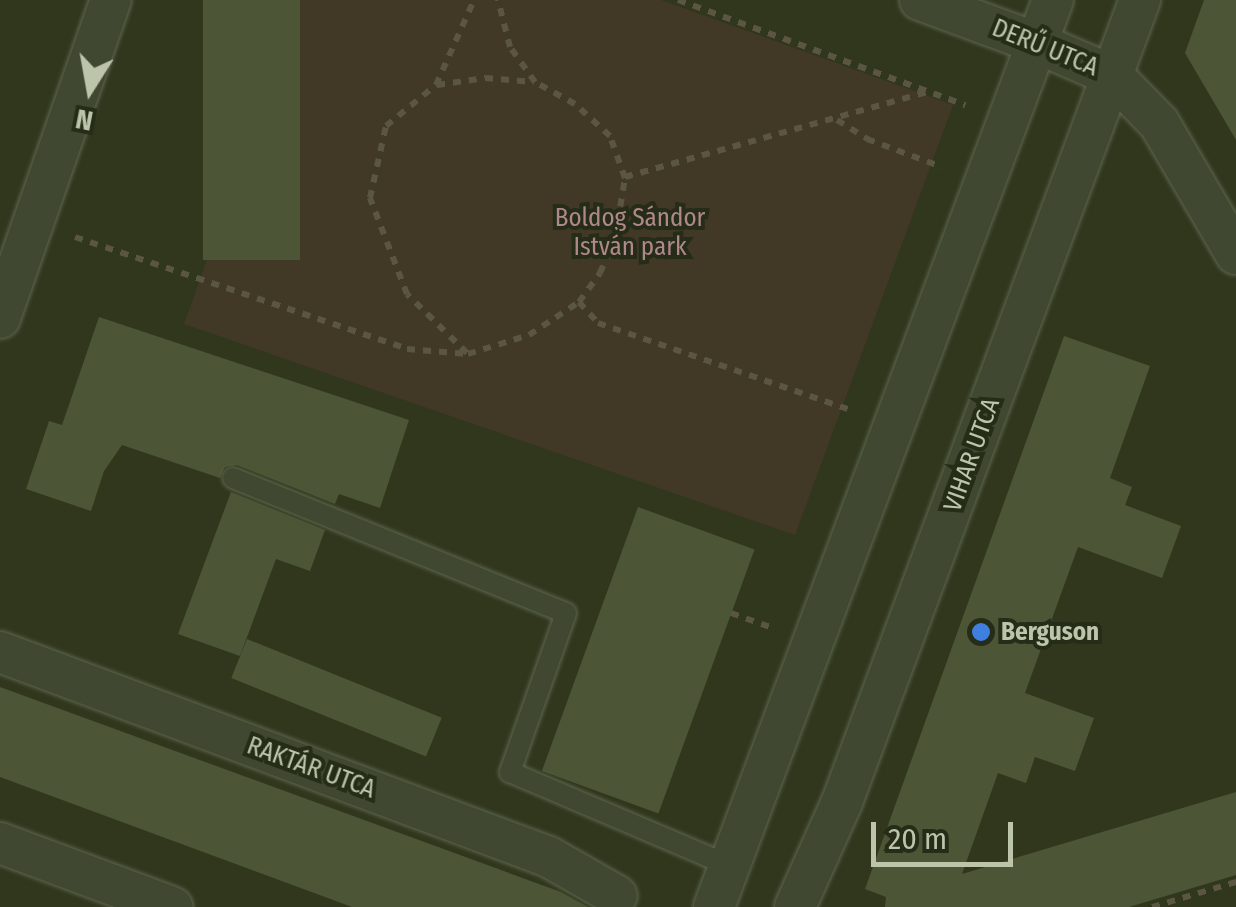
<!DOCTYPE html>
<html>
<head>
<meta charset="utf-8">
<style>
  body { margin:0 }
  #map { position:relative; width:1236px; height:907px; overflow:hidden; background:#30371d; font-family:"Fira Sans Condensed",sans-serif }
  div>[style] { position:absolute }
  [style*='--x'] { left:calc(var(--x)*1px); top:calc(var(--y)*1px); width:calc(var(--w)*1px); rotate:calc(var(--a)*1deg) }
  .green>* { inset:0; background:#423826 }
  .building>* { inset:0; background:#4c5636; transform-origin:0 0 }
  .path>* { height:6px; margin-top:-3px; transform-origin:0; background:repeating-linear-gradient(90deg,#5a5641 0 8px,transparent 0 16px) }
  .roads { filter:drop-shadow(0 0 2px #5e664e) drop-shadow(0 0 2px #5e664e) }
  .lane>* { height:20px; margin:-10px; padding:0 10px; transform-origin:10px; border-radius:10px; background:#414831 }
  .street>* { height:40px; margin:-20px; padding:0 20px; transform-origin:20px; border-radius:20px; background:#414831 }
  .dots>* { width:28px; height:28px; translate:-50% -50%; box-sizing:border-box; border:5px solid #252c17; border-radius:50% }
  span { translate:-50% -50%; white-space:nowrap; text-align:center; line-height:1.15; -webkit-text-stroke:8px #252c17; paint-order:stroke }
  .street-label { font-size:25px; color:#bcc5aa }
  .park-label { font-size:25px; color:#b1888a }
  .poi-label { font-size:25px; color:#bcc5aa; font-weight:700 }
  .left { translate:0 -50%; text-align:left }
  .north { position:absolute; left:40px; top:40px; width:100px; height:100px; -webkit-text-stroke:8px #252c17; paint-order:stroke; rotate:191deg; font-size:28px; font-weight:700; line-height:40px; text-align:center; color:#bcc5aa }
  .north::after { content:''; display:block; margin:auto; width:35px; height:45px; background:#bcc5aa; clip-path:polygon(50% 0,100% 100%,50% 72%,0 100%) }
  .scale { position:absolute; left:871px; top:822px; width:142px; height:45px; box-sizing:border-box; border:5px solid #bcc5aa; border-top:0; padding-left:12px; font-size:30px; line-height:35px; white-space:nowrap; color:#bcc5aa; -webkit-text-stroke:8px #252c17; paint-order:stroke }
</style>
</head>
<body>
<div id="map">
  <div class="green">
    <div style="clip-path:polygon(300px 0,661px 0,953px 105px,795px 535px,184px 324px)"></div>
  </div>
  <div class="building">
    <div style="left:203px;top:0;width:97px;height:260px"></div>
    <div style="clip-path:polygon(1204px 0,1236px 0,1236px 140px,1185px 53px)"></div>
    <div style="clip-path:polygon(99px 317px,409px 420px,380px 508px,339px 494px,335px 504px,237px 465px,225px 467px,220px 478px,122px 445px,104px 471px,91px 511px,26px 489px,49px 421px,62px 425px)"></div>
    <div style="clip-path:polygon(1064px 336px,1150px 366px,1110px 478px,1132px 487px,1125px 505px,1181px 526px,1162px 578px,1078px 547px,1025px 693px,1094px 718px,1075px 771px,1035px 757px,1026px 783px,998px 773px,962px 874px,1236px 792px,1236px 875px,1129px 907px,885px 907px,886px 897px,865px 889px)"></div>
    <div style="clip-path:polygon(231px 492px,325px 530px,310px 571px,276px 559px,240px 656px,178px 634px)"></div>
    <div style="left:638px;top:507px;width:124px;height:281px;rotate:20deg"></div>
    <div style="left:247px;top:639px;width:210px;height:42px;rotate:22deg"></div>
    <div style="clip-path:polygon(0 687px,561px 892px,588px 907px,352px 907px,0 777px)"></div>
  </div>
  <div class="path">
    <div style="--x:678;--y:0;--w:306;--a:20.1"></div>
    <div style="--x:437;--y:85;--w:49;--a:-8.3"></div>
    <div style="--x:485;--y:78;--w:49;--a:4.7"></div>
    <div style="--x:837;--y:120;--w:36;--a:32"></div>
    <div style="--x:867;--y:139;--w:80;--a:20.5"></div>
    <div style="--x:625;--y:177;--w:318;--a:-15.7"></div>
    <div style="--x:75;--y:237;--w:350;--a:18.6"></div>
    <div style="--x:407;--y:349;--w:61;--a:4.7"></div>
    <div style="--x:468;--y:354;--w:64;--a:-17.3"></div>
    <div style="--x:529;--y:335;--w:60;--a:-33.4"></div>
    <div style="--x:579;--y:302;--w:36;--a:-54"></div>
    <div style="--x:600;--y:273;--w:38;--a:-67"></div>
    <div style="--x:615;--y:238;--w:61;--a:-80.5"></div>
    <div style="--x:625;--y:178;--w:45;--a:-109.7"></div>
    <div style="--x:610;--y:136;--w:47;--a:-137.6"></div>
    <div style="--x:575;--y:104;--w:46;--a:-151.2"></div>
    <div style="--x:535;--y:82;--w:43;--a:-125.5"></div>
    <div style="--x:510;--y:47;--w:49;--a:-104.3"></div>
    <div style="--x:579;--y:302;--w:28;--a:48"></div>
    <div style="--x:598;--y:323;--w:271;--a:19"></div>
    <div style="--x:467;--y:353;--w:84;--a:-135.5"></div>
    <div style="--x:407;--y:294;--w:103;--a:-111.1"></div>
    <div style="--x:370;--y:198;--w:74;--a:-77.5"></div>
    <div style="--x:386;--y:126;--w:65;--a:-39.4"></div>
    <div style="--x:436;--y:85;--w:93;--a:-65.9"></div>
    <div style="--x:731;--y:613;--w:45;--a:19.7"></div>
    <div style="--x:1152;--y:907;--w:88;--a:-16.6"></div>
  </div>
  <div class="roads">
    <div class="lane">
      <div style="--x:233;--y:478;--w:359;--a:22.1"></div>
      <div style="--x:566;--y:613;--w:169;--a:109.4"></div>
      <div style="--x:510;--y:772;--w:239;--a:23.1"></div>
    </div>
    <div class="street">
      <div style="--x:920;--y:0;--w:125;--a:20.2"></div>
      <div style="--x:1037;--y:43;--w:83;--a:23.5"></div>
      <div style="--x:1113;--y:76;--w:66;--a:45.6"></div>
      <div style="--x:1159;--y:123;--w:152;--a:59.6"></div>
      <div style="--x:0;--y:318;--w:337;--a:-70.8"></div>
      <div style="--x:0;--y:652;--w:586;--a:20.48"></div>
      <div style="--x:549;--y:857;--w:78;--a:29.8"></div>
      <div style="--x:0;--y:843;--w:184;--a:20.4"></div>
      <div style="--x:714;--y:907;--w:968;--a:-69.51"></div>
      <div style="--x:795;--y:907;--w:115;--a:-65.9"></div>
      <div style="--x:842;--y:802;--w:856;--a:-69.62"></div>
    </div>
  </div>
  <div class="dots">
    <div style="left:981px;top:632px;background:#3f7fe0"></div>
  </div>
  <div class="street-label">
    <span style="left:1045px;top:48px;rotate:22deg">DERŰ UTCA</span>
    <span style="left:972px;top:455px;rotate:-70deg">VIHAR UTCA</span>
    <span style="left:311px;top:768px;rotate:20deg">RAKTÁR UTCA</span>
  </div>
  <div class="park-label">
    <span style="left:630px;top:233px">Boldog Sándor<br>István park</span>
  </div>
  <div class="poi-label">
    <span class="left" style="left:1001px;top:632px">Berguson</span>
  </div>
  <div class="north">N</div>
  <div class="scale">20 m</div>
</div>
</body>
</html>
